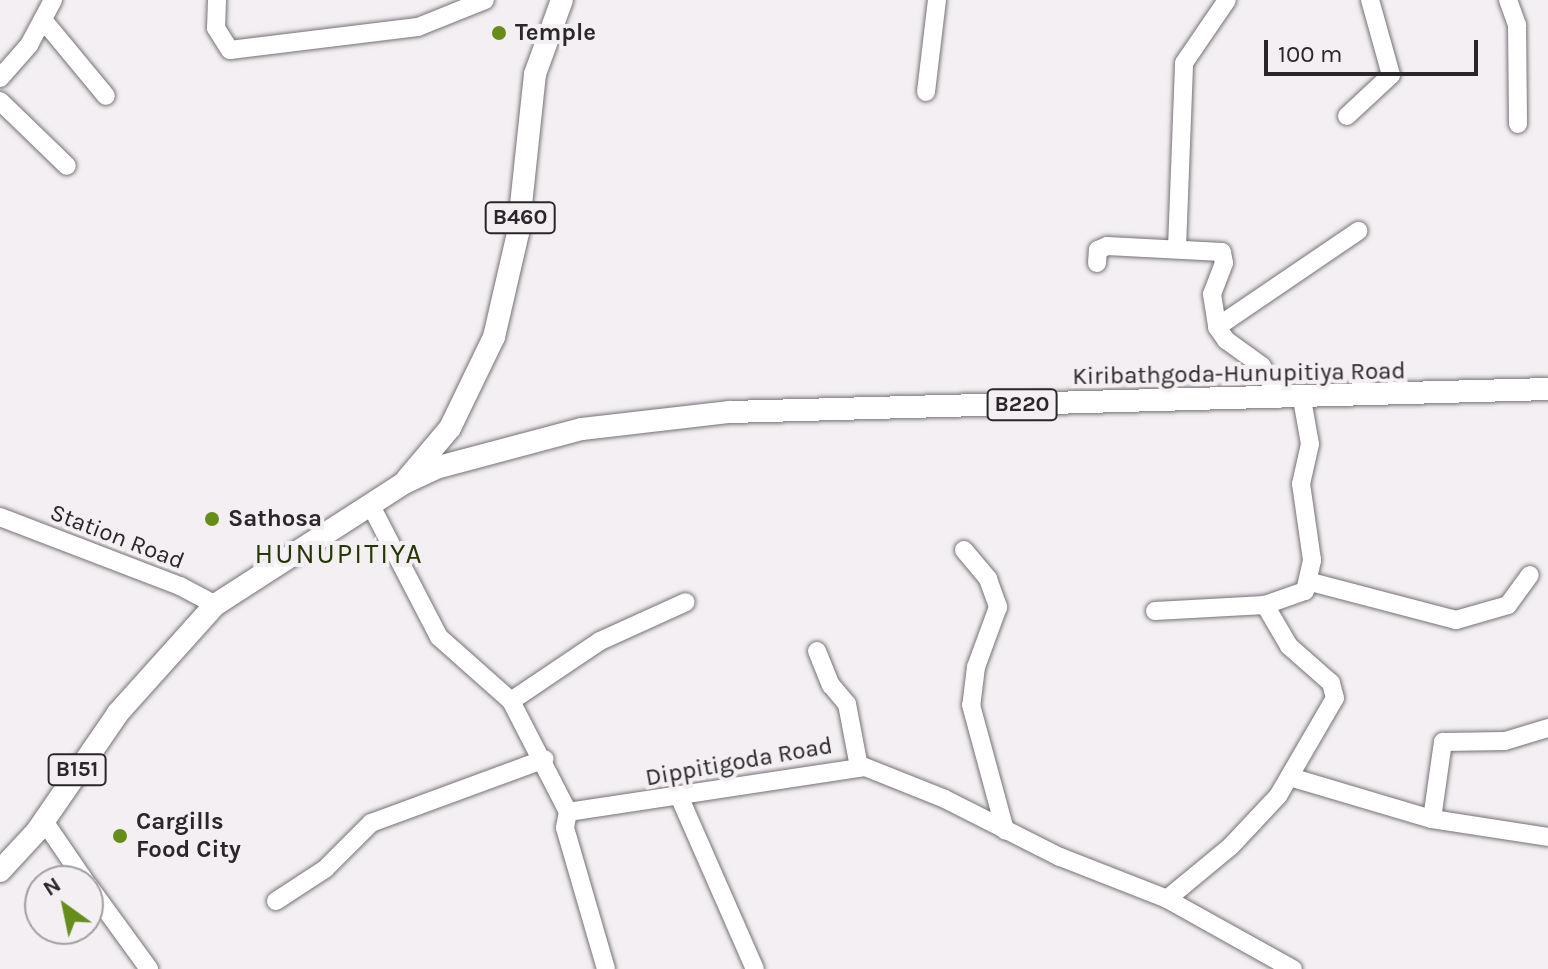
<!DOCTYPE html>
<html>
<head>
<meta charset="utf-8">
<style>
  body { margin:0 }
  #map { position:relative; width:1548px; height:969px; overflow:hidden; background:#f3eff3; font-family:Karla,sans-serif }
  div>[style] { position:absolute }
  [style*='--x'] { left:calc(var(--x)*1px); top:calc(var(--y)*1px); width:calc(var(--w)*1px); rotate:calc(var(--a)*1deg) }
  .roads { filter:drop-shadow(0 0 2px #757275) drop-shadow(0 0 2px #757275) }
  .minor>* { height:18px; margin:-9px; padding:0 9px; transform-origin:9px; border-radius:9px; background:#fff }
  .major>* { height:22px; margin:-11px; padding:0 11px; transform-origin:11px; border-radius:11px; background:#fff }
  .dots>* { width:22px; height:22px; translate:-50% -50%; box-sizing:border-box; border:4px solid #f3eff3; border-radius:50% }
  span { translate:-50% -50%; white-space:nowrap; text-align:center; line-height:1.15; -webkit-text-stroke:8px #f3eff3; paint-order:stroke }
  .shield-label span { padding:2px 6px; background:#f3eff3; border:2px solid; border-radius:6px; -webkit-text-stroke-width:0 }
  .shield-label { font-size:22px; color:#292729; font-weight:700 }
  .poi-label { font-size:24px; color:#292729; font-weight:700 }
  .left { translate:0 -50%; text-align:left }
  .street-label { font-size:24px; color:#292729 }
  .quarter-label { font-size:28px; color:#263801; letter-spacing:2px }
  .north { position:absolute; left:24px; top:865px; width:80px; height:80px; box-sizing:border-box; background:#f3eff3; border:2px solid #a29fa2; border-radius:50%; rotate:327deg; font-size:22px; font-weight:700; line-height:32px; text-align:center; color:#292729 }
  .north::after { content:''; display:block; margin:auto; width:28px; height:36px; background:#668d19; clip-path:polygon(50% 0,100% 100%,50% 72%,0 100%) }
  .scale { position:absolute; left:1264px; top:40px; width:214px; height:36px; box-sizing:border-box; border:4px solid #292729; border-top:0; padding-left:10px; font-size:24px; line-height:28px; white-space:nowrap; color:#292729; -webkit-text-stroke:6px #f3eff3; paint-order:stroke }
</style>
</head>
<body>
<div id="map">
  <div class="roads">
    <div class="minor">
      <div style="--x:217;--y:0;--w:28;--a:92"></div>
      <div style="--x:216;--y:28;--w:26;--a:58"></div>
      <div style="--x:230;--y:50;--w:189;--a:-7"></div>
      <div style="--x:418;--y:27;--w:72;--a:-21.9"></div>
      <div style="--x:1508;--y:0;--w:27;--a:70"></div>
      <div style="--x:1517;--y:25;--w:99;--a:89.4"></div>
      <div style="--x:44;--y:21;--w:97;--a:50.4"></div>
      <div style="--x:0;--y:78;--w:44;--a:-48.7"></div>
      <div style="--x:29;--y:45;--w:51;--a:-61.9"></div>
      <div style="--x:926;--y:92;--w:93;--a:-83.2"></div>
      <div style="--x:0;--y:101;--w:93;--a:44.1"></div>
      <div style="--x:1347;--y:116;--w:60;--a:-43"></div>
      <div style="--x:1391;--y:75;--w:78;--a:-105.6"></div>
      <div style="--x:1177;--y:248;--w:185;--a:-87.8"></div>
      <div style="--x:1184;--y:63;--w:76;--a:-55.7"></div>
      <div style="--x:1097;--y:263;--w:13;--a:-86"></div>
      <div style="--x:1098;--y:250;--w:10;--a:-24"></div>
      <div style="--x:1107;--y:246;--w:115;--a:3"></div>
      <div style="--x:1222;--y:252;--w:11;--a:80"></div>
      <div style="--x:1224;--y:263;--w:33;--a:111"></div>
      <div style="--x:1212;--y:294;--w:33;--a:81"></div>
      <div style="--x:1217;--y:327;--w:16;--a:55"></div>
      <div style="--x:1226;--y:340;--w:44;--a:35.8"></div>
      <div style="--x:1262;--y:366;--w:37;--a:63"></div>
      <div style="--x:1217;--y:327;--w:171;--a:-34.2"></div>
      <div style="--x:370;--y:504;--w:150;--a:62.6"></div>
      <div style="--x:439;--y:637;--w:96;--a:41.6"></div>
      <div style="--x:511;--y:701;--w:125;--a:62.8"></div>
      <div style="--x:568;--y:812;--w:300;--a:-8.6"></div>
      <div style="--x:865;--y:767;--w:86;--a:21.8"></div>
      <div style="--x:945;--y:799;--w:129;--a:26.8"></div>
      <div style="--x:1060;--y:857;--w:115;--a:21.4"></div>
      <div style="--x:1167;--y:899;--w:144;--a:29.1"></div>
      <div style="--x:0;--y:517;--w:193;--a:21"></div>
      <div style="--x:180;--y:586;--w:40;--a:28"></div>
      <div style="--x:964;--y:550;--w:38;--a:50"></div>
      <div style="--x:988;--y:579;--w:30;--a:70"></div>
      <div style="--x:998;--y:607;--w:64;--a:110.1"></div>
      <div style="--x:976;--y:667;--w:38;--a:97"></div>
      <div style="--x:971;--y:705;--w:130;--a:74.8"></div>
      <div style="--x:1311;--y:582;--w:150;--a:14.7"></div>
      <div style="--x:1456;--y:620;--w:54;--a:-16.1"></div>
      <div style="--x:1508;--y:605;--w:37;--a:-54"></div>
      <div style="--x:1155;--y:611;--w:110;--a:-3.1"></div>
      <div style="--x:1265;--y:605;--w:42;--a:-19.3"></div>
      <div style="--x:1305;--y:591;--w:32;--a:-77"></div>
      <div style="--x:1312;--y:560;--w:77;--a:-98.2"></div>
      <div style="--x:1301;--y:484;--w:41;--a:-77.3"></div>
      <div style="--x:1310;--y:444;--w:46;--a:-100.1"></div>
      <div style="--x:817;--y:651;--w:37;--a:68"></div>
      <div style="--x:831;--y:685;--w:25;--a:50"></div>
      <div style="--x:847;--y:704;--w:64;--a:79.2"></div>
      <div style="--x:511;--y:701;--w:107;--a:-34"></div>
      <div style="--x:600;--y:641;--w:94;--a:-24.4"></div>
      <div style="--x:1290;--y:777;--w:148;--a:16.5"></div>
      <div style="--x:1432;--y:819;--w:78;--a:-81.9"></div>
      <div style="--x:1443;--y:742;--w:62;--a:-0.9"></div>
      <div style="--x:1505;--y:741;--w:45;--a:-16.8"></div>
      <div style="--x:679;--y:796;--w:189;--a:66.3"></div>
      <div style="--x:568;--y:812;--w:16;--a:101"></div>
      <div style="--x:565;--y:828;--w:147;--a:73.8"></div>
      <div style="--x:1432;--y:819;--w:117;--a:8.8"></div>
      <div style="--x:44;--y:821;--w:73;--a:55.7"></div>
      <div style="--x:88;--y:885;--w:104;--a:54"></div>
      <div style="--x:1167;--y:899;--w:83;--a:-39.6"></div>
      <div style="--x:1231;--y:846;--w:69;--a:-46.8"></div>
      <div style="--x:1278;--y:796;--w:113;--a:-59.8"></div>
      <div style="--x:1335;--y:698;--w:16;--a:-105"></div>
      <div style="--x:1331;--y:683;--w:56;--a:-138.6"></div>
      <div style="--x:1289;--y:646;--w:48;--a:-120.3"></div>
      <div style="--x:276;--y:901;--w:59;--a:-33.1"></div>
      <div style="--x:325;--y:869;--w:65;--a:-45"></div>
      <div style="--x:371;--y:823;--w:185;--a:-20.2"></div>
    </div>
    <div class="major">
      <div style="--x:407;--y:479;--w:67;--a:-49.9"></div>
      <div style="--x:450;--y:428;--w:101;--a:-64.2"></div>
      <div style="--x:494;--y:337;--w:107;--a:-77"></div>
      <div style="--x:518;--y:233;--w:160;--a:-83.9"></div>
      <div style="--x:535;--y:74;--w:79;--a:-70"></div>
      <div style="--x:0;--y:871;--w:54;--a:-47.2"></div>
      <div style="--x:37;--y:831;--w:143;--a:-55.5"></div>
      <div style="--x:118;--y:713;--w:145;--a:-48.1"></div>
      <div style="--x:215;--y:605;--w:225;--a:-32.8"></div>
      <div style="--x:404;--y:483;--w:38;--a:-25"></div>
      <div style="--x:439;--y:467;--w:148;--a:-14.9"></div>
      <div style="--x:582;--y:429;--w:149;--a:-6.6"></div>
      <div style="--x:730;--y:412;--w:818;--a:-1.61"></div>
    </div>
  </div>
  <div class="dots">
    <div style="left:499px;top:33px;background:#668d19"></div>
    <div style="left:212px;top:519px;background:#668d19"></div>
    <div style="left:120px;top:836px;background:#668d19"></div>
  </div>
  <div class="shield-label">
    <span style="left:520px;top:218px">B460</span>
    <span style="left:1022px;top:405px">B220</span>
    <span style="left:77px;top:770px">B151</span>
  </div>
  <div class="poi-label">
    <span class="left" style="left:515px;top:33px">Temple</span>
    <span class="left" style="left:228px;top:519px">Sathosa</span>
    <span class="left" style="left:136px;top:836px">Cargills<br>Food City</span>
  </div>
  <div class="street-label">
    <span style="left:1239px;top:374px;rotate:-1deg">Kiribathgoda-Hunupitiya Road</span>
    <span style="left:117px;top:537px;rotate:21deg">Station Road</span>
    <span style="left:739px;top:762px;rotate:-10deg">Dippitigoda Road</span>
  </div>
  <div class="quarter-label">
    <span style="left:339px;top:554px">HUNUPITIYA</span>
  </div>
  <div class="north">N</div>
  <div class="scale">100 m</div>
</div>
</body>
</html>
